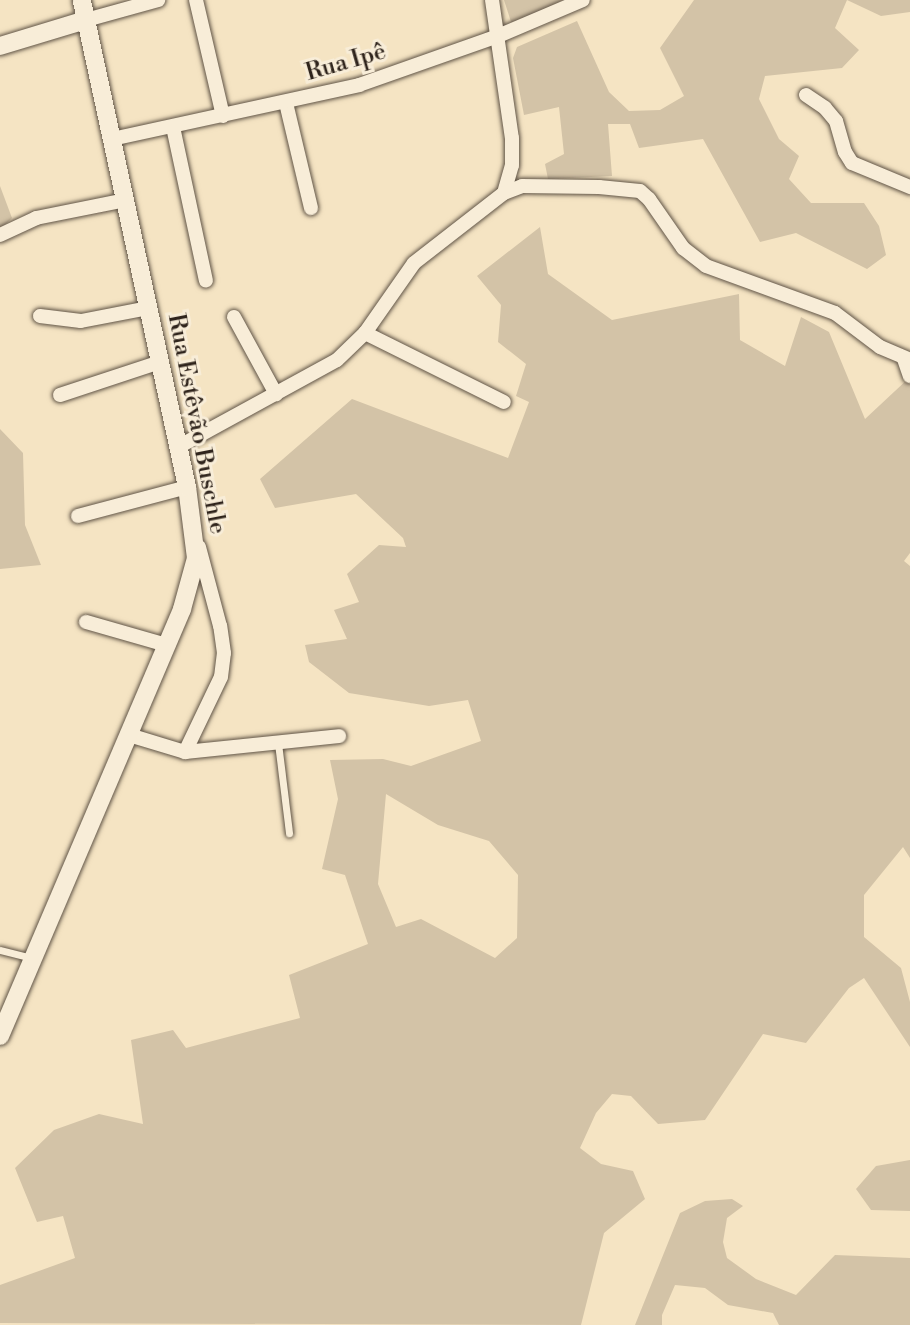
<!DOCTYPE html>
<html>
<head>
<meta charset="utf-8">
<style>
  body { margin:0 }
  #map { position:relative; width:910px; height:1325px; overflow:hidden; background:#f5e4c3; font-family:"Libre Bodoni",serif }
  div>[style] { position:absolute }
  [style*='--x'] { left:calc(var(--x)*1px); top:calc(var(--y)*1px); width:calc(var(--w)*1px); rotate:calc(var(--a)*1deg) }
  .green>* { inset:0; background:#d3c3a7 }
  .roads { filter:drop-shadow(0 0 2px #605446) drop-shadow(0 0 2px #605446) }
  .service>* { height:7px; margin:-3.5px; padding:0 3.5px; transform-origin:3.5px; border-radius:3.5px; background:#f8edd8 }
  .minor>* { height:14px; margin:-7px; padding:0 7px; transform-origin:7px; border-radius:7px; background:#f8edd8 }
  .tertiary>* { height:18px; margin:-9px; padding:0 9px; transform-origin:9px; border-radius:9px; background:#f8edd8 }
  span { translate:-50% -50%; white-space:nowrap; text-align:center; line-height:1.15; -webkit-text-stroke:6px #f8edd8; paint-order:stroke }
  .street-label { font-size:24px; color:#2f241c }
</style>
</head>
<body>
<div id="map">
  <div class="green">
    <div style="clip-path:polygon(504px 0,563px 0,519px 21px,511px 22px)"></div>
    <div style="clip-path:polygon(694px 0,847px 0,835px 28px,859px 50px,842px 68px,765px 76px,759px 99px,779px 139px,799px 156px,789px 179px,811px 203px,864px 203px,879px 226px,886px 255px,867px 269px,796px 233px,760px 242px,703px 139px,639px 148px,630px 124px,608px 124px,612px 176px,548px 179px,545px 164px,564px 154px,559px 107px,524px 115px,513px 58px,517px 47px,577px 21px,609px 92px,629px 111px,660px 110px,684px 96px,660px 48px)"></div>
    <div style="clip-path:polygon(847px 0,910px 0,910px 12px,881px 16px)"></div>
    <div style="clip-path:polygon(0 186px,12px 218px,0 230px)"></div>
    <div style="clip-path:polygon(evenodd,540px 227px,548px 274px,612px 320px,739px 294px,740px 340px,785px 366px,801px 317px,829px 332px,865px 419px,910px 377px,910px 553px,904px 561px,910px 566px,910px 858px,903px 847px,864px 895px,864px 937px,901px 968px,910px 1002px,910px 1047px,864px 978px,849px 988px,806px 1043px,763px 1034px,705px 1120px,658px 1124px,631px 1096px,612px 1094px,596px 1113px,580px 1148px,601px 1164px,633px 1171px,645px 1199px,604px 1233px,581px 1325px,0 1323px,0 1285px,75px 1258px,63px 1216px,37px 1222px,15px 1168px,54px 1130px,99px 1114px,143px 1124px,131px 1040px,173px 1030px,186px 1048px,300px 1018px,289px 975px,368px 944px,345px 875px,322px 869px,338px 799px,330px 760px,383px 759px,411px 766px,481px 741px,468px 700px,429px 706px,349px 693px,309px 662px,305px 645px,347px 639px,334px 610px,359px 602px,347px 574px,379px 545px,406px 547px,403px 538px,356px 494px,275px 508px,260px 479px,352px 399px,508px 458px,529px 402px,516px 396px,526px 364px,498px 342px,501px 305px,477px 276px,540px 227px,386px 794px,438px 825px,489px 841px,518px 875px,517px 938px,495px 958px,421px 919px,396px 927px,378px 884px,386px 794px)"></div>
    <div style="clip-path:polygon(0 429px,23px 453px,25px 525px,41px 565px,0 569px)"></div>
    <div style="clip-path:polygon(910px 1160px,910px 1211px,871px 1210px,856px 1189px,876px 1166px)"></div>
    <div style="clip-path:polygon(732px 1199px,743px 1206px,727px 1218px,723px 1242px,727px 1258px,756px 1279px,796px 1295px,835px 1255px,910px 1258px,910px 1325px,779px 1325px,773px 1313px,728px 1305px,705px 1288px,675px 1285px,662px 1315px,662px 1325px,635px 1325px,680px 1213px,705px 1201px)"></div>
  </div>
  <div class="roads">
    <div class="service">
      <div style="--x:278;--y:743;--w:91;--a:83"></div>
      <div style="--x:0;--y:950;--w:34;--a:14"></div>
    </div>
    <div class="minor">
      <div style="--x:196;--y:0;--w:119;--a:76.9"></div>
      <div style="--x:492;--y:0;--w:139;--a:81.8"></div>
      <div style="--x:512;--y:138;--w:27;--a:90"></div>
      <div style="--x:512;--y:165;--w:29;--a:106"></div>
      <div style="--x:86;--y:20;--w:75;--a:-15.5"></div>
      <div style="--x:806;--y:95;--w:23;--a:34"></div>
      <div style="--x:825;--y:108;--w:17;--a:50"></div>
      <div style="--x:836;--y:121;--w:32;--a:74"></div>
      <div style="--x:845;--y:152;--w:13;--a:58"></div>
      <div style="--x:852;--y:163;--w:63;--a:22.5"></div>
      <div style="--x:286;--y:103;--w:108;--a:76.6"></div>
      <div style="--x:173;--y:127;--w:157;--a:77.9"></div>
      <div style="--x:112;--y:139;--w:253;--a:-12.3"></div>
      <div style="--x:359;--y:85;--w:147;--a:-19.4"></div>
      <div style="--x:498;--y:36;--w:92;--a:-23"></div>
      <div style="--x:0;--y:235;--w:40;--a:-25"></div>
      <div style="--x:36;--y:218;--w:91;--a:-11.4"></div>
      <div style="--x:40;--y:316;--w:41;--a:7"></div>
      <div style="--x:81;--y:321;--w:68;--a:-11"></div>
      <div style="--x:234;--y:317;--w:88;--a:61.4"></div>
      <div style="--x:365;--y:333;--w:155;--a:26.4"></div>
      <div style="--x:904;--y:359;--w:18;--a:71"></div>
      <div style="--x:60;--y:395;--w:105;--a:-18.3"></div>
      <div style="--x:178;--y:447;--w:181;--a:-28.7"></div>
      <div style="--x:337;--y:360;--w:39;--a:-44"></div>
      <div style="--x:365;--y:333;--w:85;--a:-55"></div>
      <div style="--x:414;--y:263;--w:114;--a:-37.9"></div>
      <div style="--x:504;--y:193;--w:19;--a:-21"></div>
      <div style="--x:522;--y:186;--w:77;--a:0.7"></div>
      <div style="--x:599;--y:187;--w:41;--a:5.6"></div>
      <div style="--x:640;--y:191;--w:12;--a:42"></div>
      <div style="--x:649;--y:199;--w:60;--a:55.2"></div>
      <div style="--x:683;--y:248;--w:29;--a:38"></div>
      <div style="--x:706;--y:266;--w:137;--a:20"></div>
      <div style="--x:835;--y:313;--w:56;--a:37.1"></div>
      <div style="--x:880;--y:347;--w:33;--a:23"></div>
      <div style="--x:78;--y:516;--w:113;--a:-14.9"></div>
      <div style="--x:86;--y:622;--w:84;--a:15.9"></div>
      <div style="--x:129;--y:735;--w:59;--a:16.9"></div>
      <div style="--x:185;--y:752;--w:83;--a:-64.4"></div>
      <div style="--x:221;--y:677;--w:24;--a:-83"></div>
      <div style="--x:224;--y:653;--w:27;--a:-98"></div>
      <div style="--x:220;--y:626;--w:82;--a:-104.9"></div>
      <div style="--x:185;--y:752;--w:155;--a:-5.9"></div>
    </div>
    <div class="tertiary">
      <div style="--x:0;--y:46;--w:90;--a:-16.8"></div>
      <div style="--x:0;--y:1036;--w:464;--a:-66.9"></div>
      <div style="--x:182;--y:609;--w:53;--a:-74.6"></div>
      <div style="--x:196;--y:558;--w:72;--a:-97.2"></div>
      <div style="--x:187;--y:487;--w:498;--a:-102.2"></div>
    </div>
  </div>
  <div class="street-label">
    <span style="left:346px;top:63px;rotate:-16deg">Rua Ipê</span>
    <span style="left:196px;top:424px;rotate:79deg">Rua Estêvão Buschle</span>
  </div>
</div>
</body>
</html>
